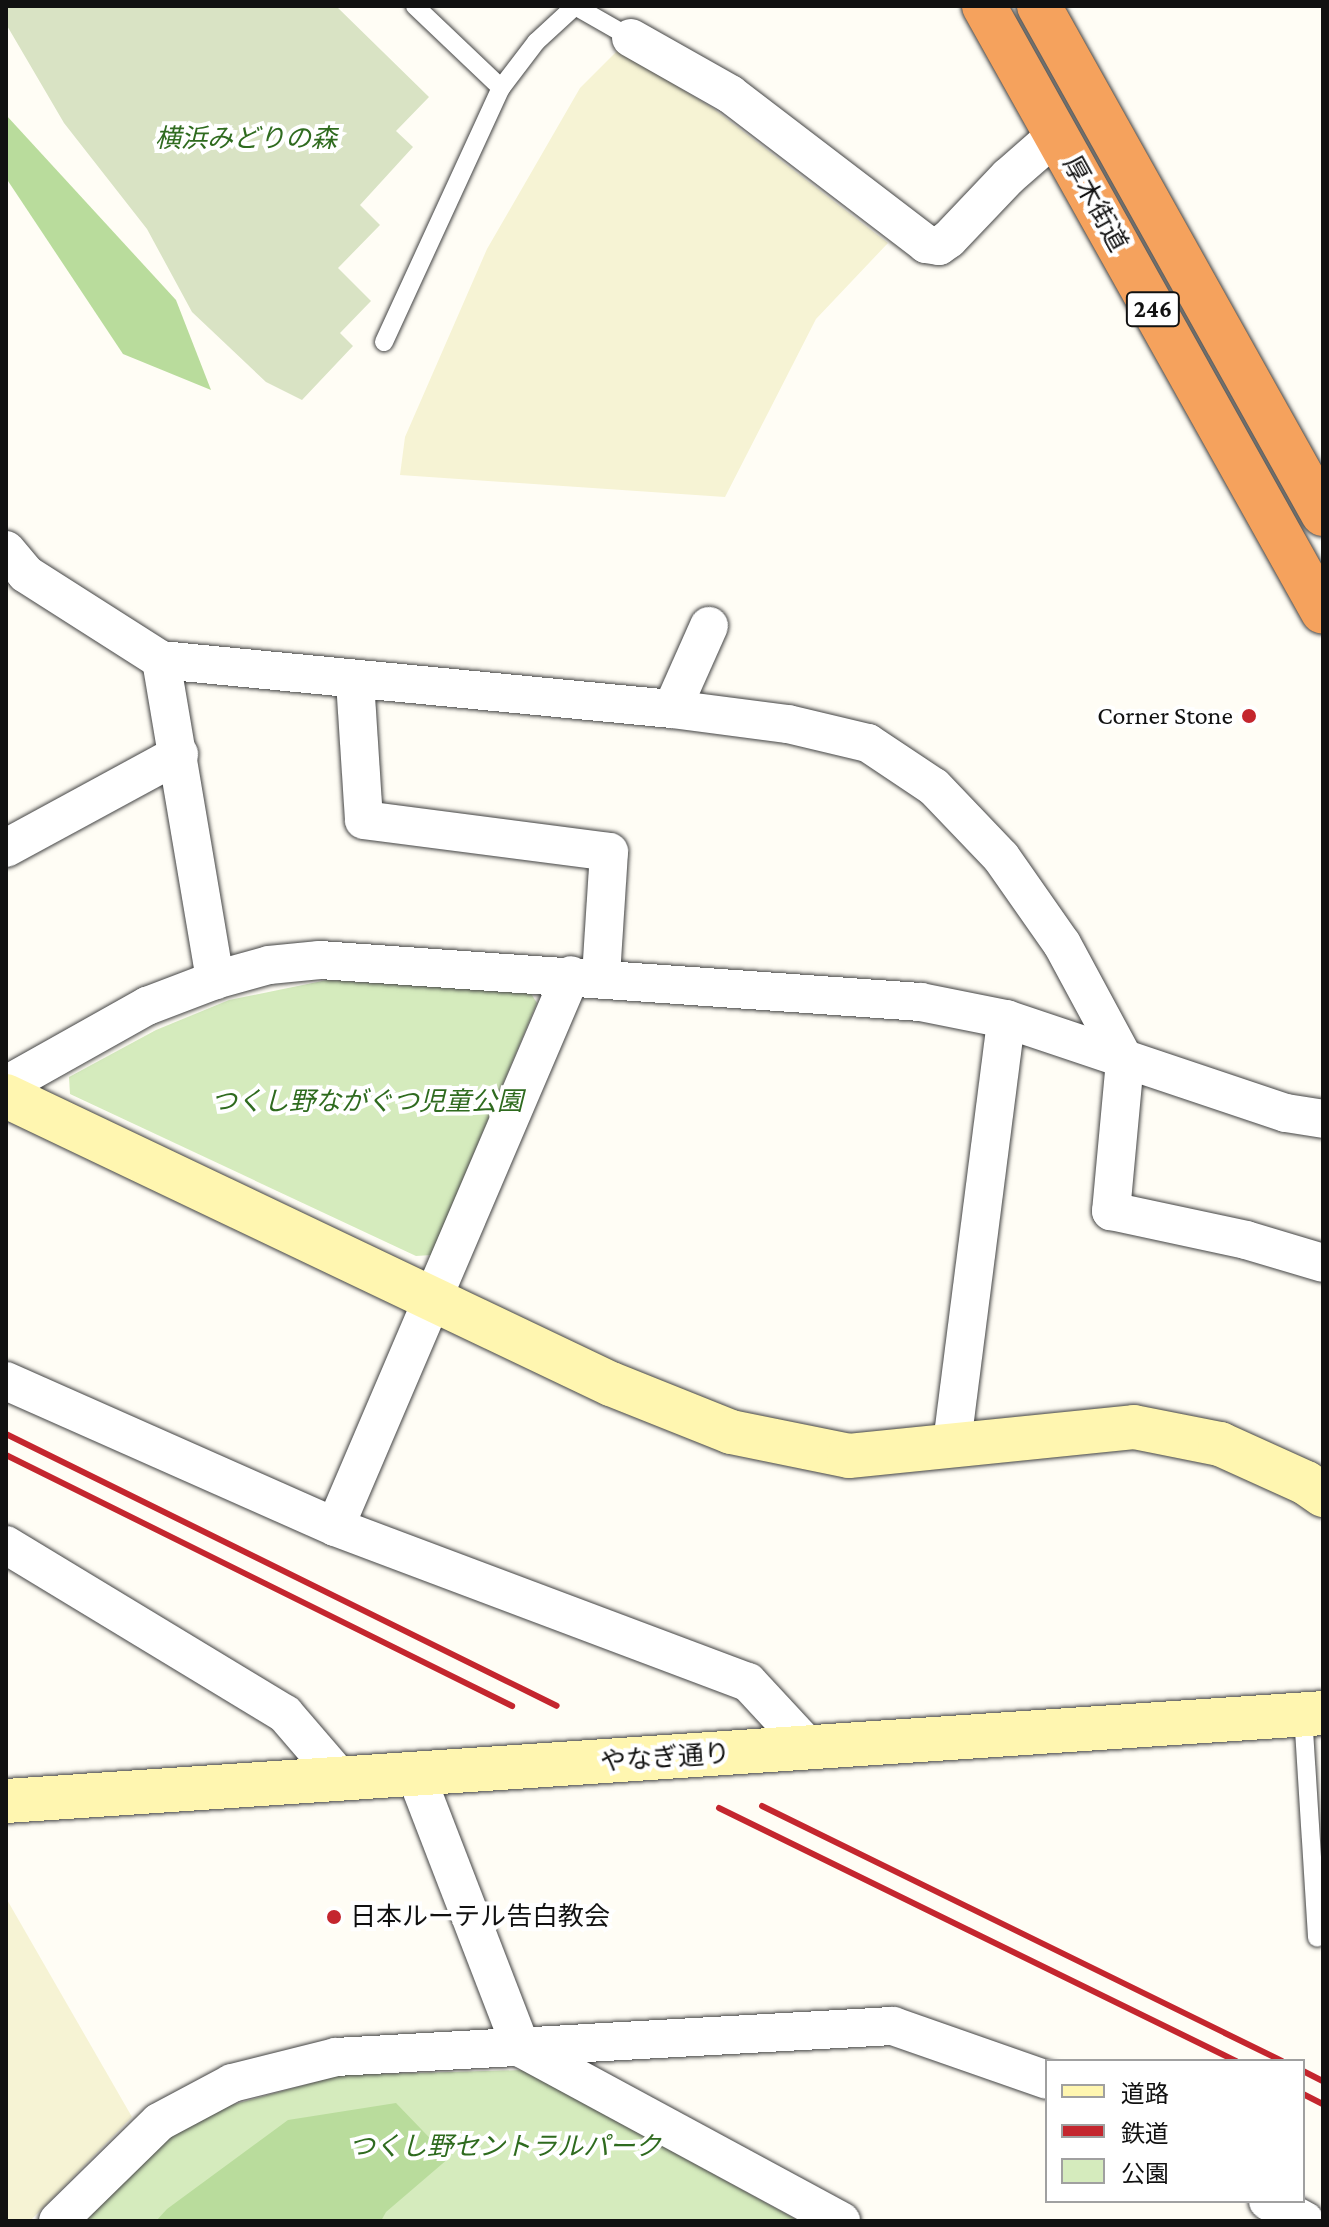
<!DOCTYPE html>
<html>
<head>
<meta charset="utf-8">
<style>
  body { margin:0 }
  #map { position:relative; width:1329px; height:2227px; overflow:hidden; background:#fffdf5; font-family:"Crimson Pro","Noto Sans JP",serif }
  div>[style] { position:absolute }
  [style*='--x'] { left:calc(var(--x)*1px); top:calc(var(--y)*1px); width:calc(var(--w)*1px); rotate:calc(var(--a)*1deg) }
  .farmland>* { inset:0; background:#f6f3d4 }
  .green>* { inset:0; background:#d5ebbd }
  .forest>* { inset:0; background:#b9dc9c }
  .cemetery>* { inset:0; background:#d9e3c4 }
  .roads { filter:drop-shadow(0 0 2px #444) drop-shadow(0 0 2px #444) }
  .lane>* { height:18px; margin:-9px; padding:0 9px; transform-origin:9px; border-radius:9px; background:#fff }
  .street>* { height:38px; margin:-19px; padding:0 19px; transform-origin:19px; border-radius:19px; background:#fff }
  .secondary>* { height:44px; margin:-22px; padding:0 22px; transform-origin:22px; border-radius:22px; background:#fff6b0 }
  .highway>* { height:44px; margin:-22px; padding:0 22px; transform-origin:22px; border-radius:22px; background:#f5a25d }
  .rail>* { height:6px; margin:-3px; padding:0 3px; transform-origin:3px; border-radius:3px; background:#c4262e }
  .dots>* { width:22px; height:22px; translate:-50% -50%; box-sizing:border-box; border:4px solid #fff; border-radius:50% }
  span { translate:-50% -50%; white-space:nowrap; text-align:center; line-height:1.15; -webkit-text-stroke:8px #fff; paint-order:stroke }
  .shield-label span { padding:2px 6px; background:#fff; border:2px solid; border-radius:6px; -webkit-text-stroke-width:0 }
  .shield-label { font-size:24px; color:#111; font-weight:700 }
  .park-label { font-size:26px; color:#2f6b1f; font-style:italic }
  .street-label { font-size:26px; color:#111 }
  .poi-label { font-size:26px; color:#111 }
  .right { translate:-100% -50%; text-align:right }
  .left { translate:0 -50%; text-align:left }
  .frame { position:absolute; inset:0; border:8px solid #111; pointer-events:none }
  .legend { position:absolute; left:1045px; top:2059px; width:260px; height:144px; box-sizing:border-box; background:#fff; border:2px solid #a0a0a0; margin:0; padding:10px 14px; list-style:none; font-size:24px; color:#111 }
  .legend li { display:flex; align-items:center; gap:16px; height:40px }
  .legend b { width:40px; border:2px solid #a0a0a0 }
</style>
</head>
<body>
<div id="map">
  <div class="farmland">
    <div style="clip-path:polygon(618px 50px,714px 109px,888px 243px,816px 319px,725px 497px,400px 475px,405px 437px,487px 249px,580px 88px)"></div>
    <div style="clip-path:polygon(6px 1898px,132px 2117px,30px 2221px,6px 2221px)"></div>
  </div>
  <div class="green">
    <div style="clip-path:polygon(327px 980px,530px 992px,537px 1003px,431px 1255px,416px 1256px,70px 1094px,69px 1077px,156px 1030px,229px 1000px)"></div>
    <div style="clip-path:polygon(523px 2070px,799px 2221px,86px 2221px,168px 2137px,231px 2105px,341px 2075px)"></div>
  </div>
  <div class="forest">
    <div style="clip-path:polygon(6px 115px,176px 300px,211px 390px,123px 354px,6px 178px)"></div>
    <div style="clip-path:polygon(396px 2103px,449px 2158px,386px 2212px,381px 2221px,156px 2221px,167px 2209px,288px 2120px)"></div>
  </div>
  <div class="cemetery">
    <div style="clip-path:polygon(6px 6px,336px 6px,429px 97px,396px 131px,413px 147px,360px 205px,380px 225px,338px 268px,371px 301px,340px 333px,353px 346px,302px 400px,266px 382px,192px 312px,147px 229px,64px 123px,6px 24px)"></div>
  </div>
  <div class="roads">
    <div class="lane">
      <div style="--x:415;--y:6;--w:119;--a:43.6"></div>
      <div style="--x:384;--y:342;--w:280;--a:-65.3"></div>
      <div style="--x:501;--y:88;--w:58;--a:-52.7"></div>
      <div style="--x:536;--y:42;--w:53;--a:-42.7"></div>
      <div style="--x:575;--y:6;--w:64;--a:29.7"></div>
      <div style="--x:1303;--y:1714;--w:224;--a:86.4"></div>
    </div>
    <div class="street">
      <div style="--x:631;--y:38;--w:114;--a:29.5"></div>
      <div style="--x:730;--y:94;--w:247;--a:37.4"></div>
      <div style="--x:926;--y:244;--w:13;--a:9"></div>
      <div style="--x:939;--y:246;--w:12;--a:-35"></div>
      <div style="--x:949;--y:239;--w:86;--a:-46.4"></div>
      <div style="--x:1008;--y:177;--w:64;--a:-41.2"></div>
      <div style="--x:6;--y:550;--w:31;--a:50"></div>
      <div style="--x:26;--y:574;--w:160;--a:32.5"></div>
      <div style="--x:161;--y:660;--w:513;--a:5.48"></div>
      <div style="--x:672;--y:709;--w:117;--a:7.4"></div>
      <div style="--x:788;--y:724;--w:82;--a:13.4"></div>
      <div style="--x:868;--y:743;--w:79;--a:33.7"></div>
      <div style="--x:934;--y:787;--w:97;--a:46.3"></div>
      <div style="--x:1001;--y:857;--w:106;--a:55"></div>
      <div style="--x:1062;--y:944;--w:133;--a:61.7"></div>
      <div style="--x:1125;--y:1061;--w:151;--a:95.3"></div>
      <div style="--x:1111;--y:1211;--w:138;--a:12.1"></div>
      <div style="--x:1246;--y:1240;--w:80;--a:16.6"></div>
      <div style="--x:161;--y:660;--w:325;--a:80.4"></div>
      <div style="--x:355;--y:681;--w:139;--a:86.3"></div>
      <div style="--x:364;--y:820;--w:247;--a:7.4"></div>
      <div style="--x:609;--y:852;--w:125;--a:93.7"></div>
      <div style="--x:672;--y:709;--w:91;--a:-66"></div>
      <div style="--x:6;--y:848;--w:197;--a:-28.5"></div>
      <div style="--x:6;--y:1085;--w:162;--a:-29.3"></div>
      <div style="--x:147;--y:1006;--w:73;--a:-20.9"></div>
      <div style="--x:215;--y:980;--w:56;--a:-15.5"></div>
      <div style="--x:269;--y:965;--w:51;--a:-5.6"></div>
      <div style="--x:320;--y:960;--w:602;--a:4"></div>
      <div style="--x:921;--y:1002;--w:87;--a:11.3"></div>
      <div style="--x:1006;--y:1019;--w:295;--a:18.6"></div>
      <div style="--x:1286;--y:1113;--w:37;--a:9"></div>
      <div style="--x:6;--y:1381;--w:360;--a:23.9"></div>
      <div style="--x:335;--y:1527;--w:441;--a:20.6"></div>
      <div style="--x:748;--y:1682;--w:91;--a:47.2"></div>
      <div style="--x:952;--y:1443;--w:427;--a:-82.7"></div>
      <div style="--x:335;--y:1527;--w:600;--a:-66.85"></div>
      <div style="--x:6;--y:1545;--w:326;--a:31.2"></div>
      <div style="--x:285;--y:1714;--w:84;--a:49.3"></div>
      <div style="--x:415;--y:1773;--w:295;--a:68.9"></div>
      <div style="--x:521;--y:2048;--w:364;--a:28.4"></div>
      <div style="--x:1268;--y:2201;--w:42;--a:28.4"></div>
      <div style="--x:58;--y:2221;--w:141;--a:-44.4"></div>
      <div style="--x:159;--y:2122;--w:83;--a:-28.1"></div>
      <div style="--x:232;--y:2083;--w:107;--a:-14"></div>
      <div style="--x:336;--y:2057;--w:558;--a:-3.19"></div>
      <div style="--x:893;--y:2026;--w:163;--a:19.3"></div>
    </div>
    <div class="secondary">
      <div style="--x:6;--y:1096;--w:670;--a:25.46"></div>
      <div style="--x:611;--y:1384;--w:129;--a:21.8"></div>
      <div style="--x:731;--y:1432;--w:120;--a:11.5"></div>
      <div style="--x:849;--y:1456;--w:286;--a:-5.8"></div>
      <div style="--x:1134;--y:1427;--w:88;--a:11.2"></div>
      <div style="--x:1220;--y:1444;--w:94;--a:24.4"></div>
      <div style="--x:1306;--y:1483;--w:21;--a:35"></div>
      <div style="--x:6;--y:1801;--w:1320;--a:-3.82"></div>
    </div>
    <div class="highway">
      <div style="--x:984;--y:6;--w:694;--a:60.78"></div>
      <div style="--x:1039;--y:6;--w:582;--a:60.79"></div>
    </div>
  </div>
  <div class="rail">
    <div style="--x:6;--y:1434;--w:614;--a:26.27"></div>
    <div style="--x:6;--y:1455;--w:565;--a:26.38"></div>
    <div style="--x:762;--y:1806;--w:579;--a:26.12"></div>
    <div style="--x:719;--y:1808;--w:576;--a:26.08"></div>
    <div style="--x:1303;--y:2071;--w:22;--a:27"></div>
    <div style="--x:1303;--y:2094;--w:22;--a:27"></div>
  </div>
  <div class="dots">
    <div style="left:1249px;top:716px;background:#c4262e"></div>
    <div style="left:334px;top:1917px;background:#c4262e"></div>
  </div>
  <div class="shield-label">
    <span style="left:1153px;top:309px">246</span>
  </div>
  <div class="park-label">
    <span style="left:246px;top:139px">横浜みどりの森</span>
    <span style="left:367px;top:1102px">つくし野ながぐつ児童公園</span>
    <span style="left:505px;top:2147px">つくし野セントラルパーク</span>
  </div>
  <div class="street-label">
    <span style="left:1095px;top:204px;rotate:61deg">厚木街道</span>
    <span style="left:665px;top:1758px;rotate:-4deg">やなぎ通り</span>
  </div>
  <div class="poi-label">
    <span class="right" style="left:1233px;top:716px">Corner Stone</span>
    <span class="left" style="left:350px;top:1917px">日本ルーテル告白教会</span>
  </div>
  <div class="frame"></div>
  <ul class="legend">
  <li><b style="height:10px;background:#fff6b0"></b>道路</li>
  <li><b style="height:10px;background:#c4262e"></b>鉄道</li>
  <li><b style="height:22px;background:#d5ebbd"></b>公園</li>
  </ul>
</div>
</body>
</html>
